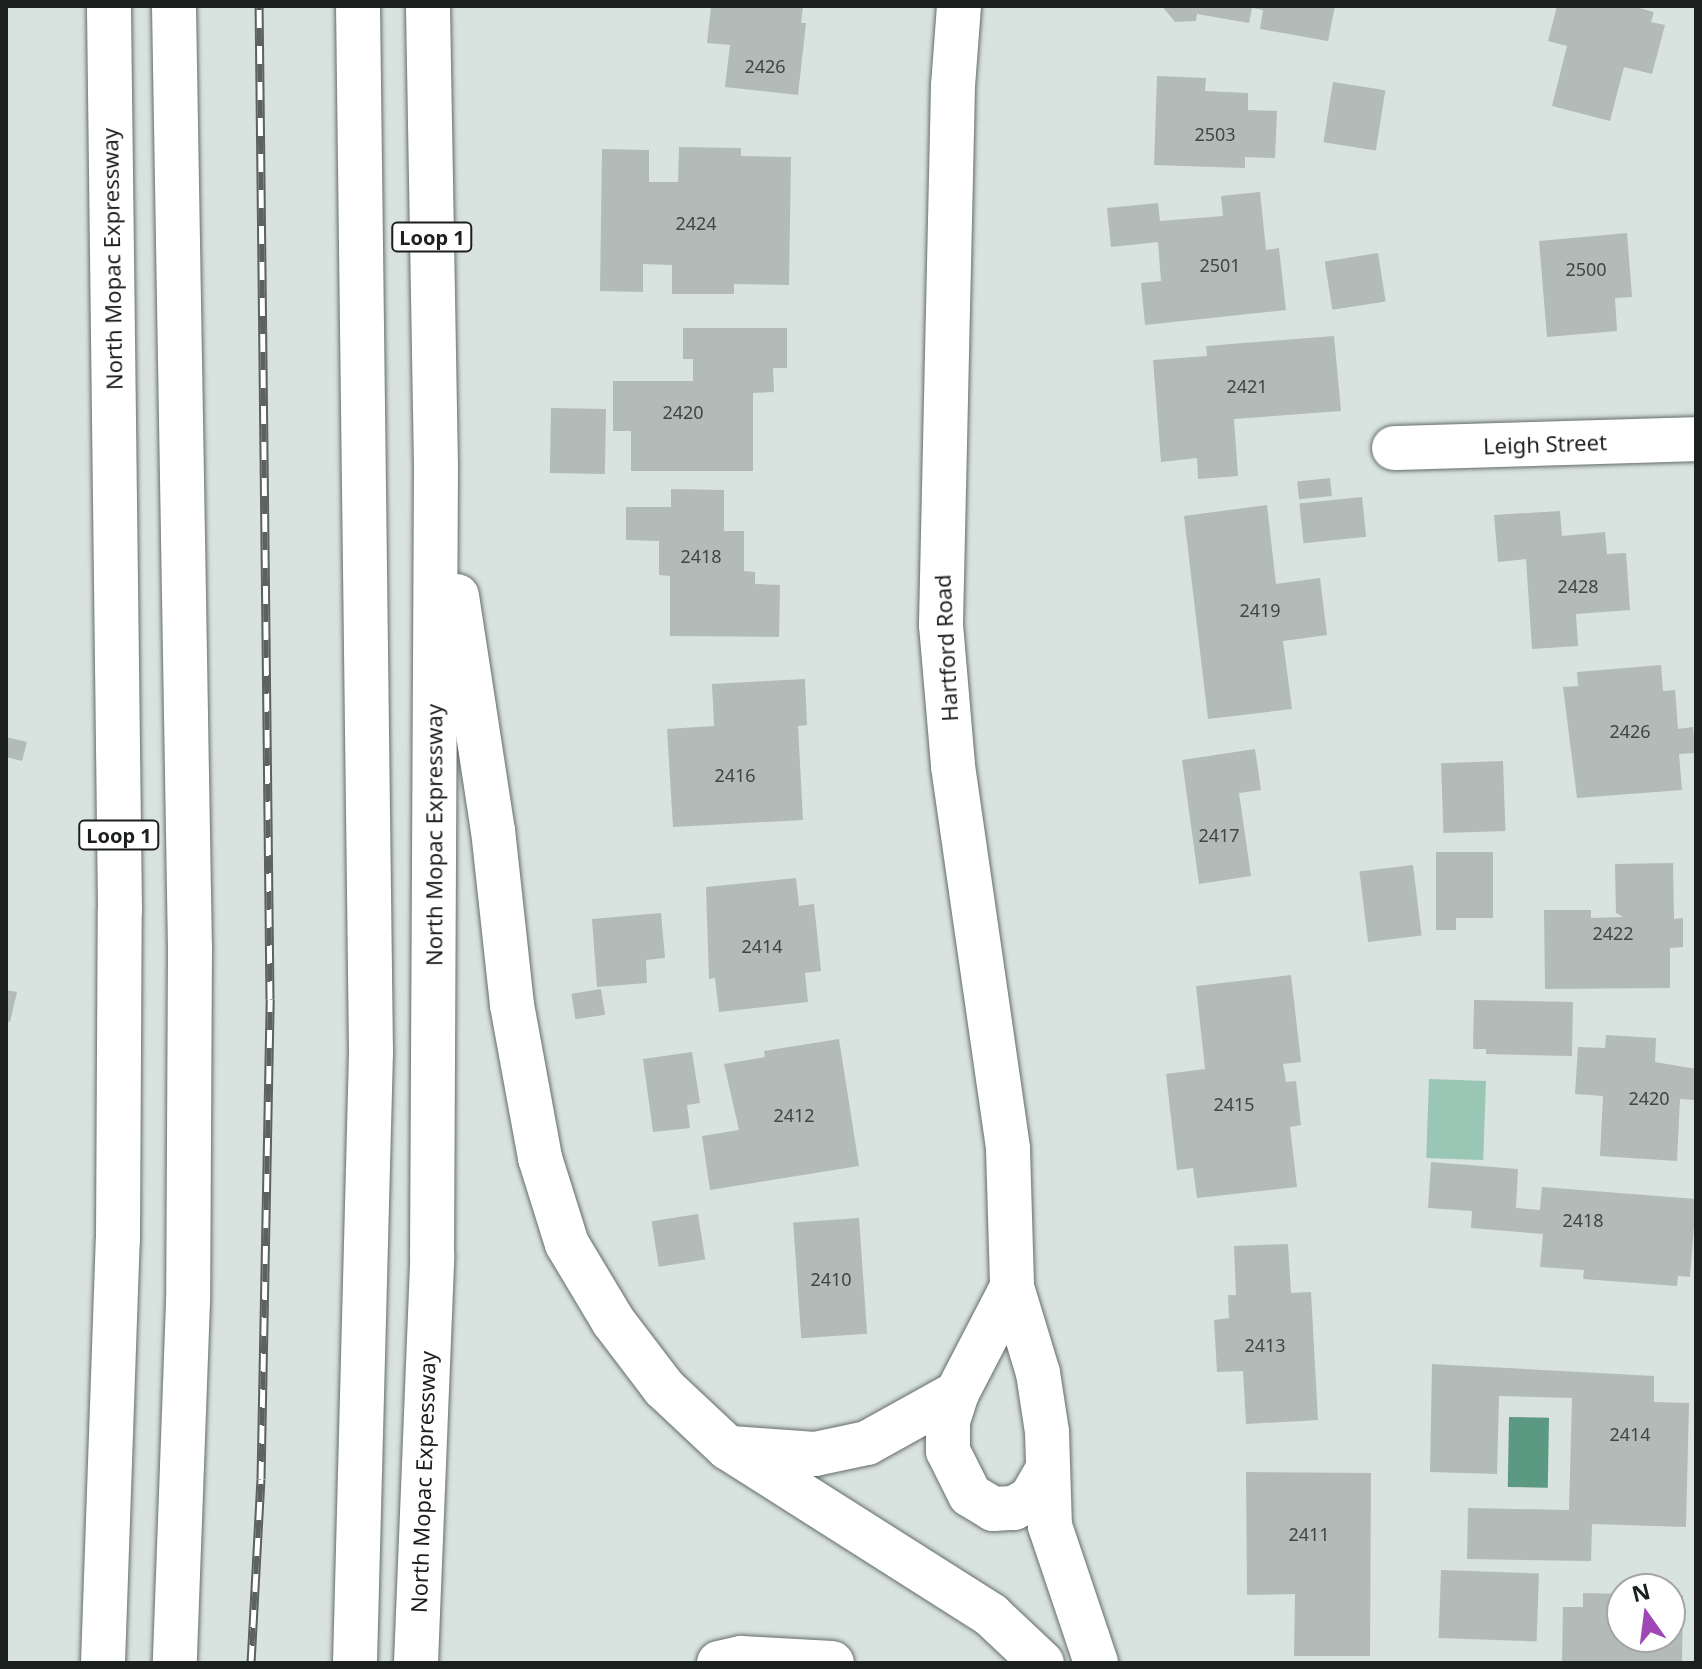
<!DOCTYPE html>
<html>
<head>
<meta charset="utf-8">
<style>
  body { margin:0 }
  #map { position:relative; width:1702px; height:1669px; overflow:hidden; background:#d8e2de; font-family:"Noto Sans",sans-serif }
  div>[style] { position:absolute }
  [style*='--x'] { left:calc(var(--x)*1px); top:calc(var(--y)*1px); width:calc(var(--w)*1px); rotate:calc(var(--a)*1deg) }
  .green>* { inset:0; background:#9ac6b5; transform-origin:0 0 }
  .water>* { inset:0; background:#5c9983; transform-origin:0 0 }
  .building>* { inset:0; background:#b2bbb7; transform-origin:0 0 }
  .roads { filter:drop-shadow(0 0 2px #646d69) drop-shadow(0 0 2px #646d69) }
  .minor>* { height:44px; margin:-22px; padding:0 22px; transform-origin:22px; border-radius:22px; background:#fff }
  .highway>* { height:44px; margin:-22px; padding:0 22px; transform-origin:22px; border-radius:22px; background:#fff }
  .rail>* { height:9px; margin-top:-4.5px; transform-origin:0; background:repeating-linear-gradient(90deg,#fff 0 18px,#5c625f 0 36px); box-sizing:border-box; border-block:2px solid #5c625f }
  span { translate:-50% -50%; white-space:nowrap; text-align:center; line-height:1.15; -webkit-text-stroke:7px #fff; paint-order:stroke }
  .number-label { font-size:18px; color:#414644 }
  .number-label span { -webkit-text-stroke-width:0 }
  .shield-label span { padding:2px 6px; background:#fff; border:2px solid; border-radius:6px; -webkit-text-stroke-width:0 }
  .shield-label { font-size:20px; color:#1b1f1d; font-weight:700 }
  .street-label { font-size:22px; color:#1b1f1d }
  .frame { position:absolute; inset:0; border:8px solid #1b1f1d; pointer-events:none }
  .north { position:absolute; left:1606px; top:1573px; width:80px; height:80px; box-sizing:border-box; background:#fff; border:2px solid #a4a5a5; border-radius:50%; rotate:346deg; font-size:22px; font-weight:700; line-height:32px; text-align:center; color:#1b1f1d }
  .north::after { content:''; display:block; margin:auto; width:28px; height:36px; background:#9f48b5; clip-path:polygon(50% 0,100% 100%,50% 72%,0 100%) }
</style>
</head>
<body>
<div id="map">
  <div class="green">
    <div style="left:1429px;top:1079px;width:57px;height:79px;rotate:2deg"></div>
  </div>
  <div class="water">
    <div style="left:1509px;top:1417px;width:40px;height:70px;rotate:1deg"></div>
  </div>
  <div class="building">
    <div style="clip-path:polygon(711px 6px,803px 6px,801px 23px,806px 23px,798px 95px,725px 87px,730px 45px,707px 43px)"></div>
    <div style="clip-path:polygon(1162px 6px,1335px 6px,1328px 41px,1260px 29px,1263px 10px,1252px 8px,1249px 23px,1197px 14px,1196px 21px,1175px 22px)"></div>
    <div style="clip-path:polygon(1557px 6px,1632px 6px,1654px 12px,1651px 22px,1665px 25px,1652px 74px,1624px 67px,1610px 121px,1552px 106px,1567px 46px,1548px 41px)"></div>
    <div style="clip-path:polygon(1157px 76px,1206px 78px,1205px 91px,1248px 93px,1248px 110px,1277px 111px,1275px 158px,1245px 157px,1245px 168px,1154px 165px)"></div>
    <div style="left:1333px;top:82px;width:53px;height:61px;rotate:9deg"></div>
    <div style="clip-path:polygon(679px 147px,741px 148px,741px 156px,791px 157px,789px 285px,734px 284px,734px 294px,672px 294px,672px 265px,643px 264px,643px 292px,600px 291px,602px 149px,649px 150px,649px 182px,678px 182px)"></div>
    <div style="clip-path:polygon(1260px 192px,1266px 250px,1279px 248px,1286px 310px,1145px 325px,1141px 283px,1161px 281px,1158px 242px,1111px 247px,1107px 208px,1158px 203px,1160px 221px,1223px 216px,1221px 196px)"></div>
    <div style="clip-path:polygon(1627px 233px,1632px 297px,1615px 298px,1617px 331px,1547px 337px,1539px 241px)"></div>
    <div style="left:1378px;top:253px;width:49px;height:54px;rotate:81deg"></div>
    <div style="clip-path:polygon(683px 328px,787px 328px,787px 368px,773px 368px,774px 392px,753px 393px,753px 471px,631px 471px,631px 431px,613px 431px,613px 381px,693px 381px,693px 359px,683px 359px)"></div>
    <div style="clip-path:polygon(1334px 336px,1341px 411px,1234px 419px,1238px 476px,1198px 479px,1197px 458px,1161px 462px,1153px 360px,1207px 356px,1206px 346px)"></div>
    <div style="left:551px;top:408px;width:55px;height:65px;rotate:1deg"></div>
    <div style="left:1330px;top:478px;width:18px;height:33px;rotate:84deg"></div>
    <div style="clip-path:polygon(671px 489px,724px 490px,724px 531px,744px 531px,744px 571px,755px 572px,755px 584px,780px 585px,779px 637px,670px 636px,670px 576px,659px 575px,659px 541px,626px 540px,626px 507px,671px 507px)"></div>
    <div style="left:1362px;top:497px;width:40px;height:63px;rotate:84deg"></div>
    <div style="clip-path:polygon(1267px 505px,1276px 584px,1320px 578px,1327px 635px,1283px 641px,1292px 709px,1208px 719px,1184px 516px)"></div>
    <div style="clip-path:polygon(1560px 511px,1562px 536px,1605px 532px,1607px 554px,1626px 553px,1630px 610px,1576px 614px,1578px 646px,1532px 649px,1526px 559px,1498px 562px,1494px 515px)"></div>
    <div style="clip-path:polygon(1661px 665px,1663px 691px,1675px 690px,1678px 729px,1693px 727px,1695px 753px,1679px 754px,1682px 790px,1577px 798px,1563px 687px,1578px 686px,1577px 672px)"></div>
    <div style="clip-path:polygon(805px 679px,807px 725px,798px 726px,803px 820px,673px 827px,667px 729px,714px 726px,712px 684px)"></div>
    <div style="clip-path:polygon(6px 737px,27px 742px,22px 761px,6px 757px)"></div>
    <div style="clip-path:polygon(1255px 749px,1261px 790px,1239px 793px,1251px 876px,1199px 884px,1182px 760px)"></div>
    <div style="left:1503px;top:761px;width:70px;height:62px;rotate:88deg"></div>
    <div style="clip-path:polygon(1436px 852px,1493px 852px,1493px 918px,1456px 918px,1456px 930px,1436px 930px)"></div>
    <div style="clip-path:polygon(1673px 863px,1674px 919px,1683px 918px,1683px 947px,1670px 948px,1670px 988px,1545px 989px,1544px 910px,1591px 910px,1591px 918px,1623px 917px,1616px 913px,1615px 864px)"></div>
    <div style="left:1413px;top:865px;width:71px;height:54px;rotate:83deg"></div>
    <div style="clip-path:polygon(796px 878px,799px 906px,814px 904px,821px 971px,805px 973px,808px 1002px,719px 1012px,715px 978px,709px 979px,706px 887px)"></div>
    <div style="clip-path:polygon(661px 913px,665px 958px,646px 960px,647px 983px,597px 987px,592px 919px)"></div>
    <div style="clip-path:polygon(1291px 975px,1301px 1062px,1283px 1064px,1286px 1082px,1296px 1081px,1301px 1125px,1290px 1127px,1297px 1187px,1197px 1198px,1193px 1168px,1177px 1170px,1166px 1074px,1205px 1069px,1196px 986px)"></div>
    <div style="left:601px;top:989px;width:26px;height:30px;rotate:81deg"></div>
    <div style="clip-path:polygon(6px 990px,17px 992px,10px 1022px,6px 1021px)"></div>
    <div style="clip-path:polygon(1474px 1000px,1573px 1002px,1572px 1056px,1486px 1054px,1486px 1049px,1473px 1049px)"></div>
    <div style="clip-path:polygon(1606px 1035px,1656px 1038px,1655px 1062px,1696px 1069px,1696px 1100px,1680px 1099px,1677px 1161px,1600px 1156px,1603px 1096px,1575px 1094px,1578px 1047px,1605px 1048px)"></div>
    <div style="clip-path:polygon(839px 1039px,859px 1166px,710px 1190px,702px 1136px,739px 1130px,724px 1064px,765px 1057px,764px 1051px)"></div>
    <div style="clip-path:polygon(692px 1052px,700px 1103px,687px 1105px,690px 1128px,653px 1132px,643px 1059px)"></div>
    <div style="clip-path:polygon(1431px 1162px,1518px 1169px,1516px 1208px,1540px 1210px,1542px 1187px,1696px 1199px,1690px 1277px,1678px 1276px,1677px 1286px,1583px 1279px,1584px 1270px,1540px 1267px,1543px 1234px,1471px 1228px,1472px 1211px,1428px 1208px)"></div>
    <div style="left:698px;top:1214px;width:46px;height:47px;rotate:81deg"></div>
    <div style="left:859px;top:1218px;width:116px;height:66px;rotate:86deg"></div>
    <div style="clip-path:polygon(1288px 1244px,1291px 1293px,1311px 1292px,1318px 1420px,1246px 1424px,1243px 1371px,1217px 1372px,1214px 1320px,1229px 1318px,1228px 1295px,1236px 1295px,1234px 1246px)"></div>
    <div style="clip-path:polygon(1432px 1364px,1654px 1376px,1654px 1402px,1689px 1403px,1686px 1527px,1592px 1524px,1591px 1561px,1467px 1559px,1468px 1508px,1569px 1510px,1572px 1398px,1499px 1396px,1497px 1474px,1430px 1472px)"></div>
    <div style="clip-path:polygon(1246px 1472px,1371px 1473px,1370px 1656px,1294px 1656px,1295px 1594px,1247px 1595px)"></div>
    <div style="left:1441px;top:1570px;width:98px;height:68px;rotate:2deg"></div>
    <div style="clip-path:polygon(1583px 1593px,1622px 1594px,1622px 1637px,1670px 1637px,1670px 1595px,1683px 1595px,1682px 1663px,1562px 1663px,1563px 1607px,1583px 1607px)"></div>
  </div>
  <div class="roads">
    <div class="minor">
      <div style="--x:959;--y:6;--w:80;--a:94.3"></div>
      <div style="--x:953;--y:86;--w:539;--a:91.28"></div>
      <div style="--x:941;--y:625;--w:142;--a:85.1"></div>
      <div style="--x:953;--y:766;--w:387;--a:81.8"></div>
      <div style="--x:1008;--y:1149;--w:138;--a:88.3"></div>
      <div style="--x:1012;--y:1287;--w:90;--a:73.2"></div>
      <div style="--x:1038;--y:1373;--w:60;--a:81.3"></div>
      <div style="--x:1047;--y:1432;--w:94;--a:88.2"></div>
      <div style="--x:1050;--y:1526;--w:145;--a:71.4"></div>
      <div style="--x:1394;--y:448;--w:302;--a:-1.7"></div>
      <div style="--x:1012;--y:1287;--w:119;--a:117.4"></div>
      <div style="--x:957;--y:1393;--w:29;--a:108"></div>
      <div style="--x:948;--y:1421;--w:30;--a:90"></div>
      <div style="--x:948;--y:1451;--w:49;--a:63.4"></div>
      <div style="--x:970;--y:1495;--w:27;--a:31"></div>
      <div style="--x:993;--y:1509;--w:21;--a:-3"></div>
      <div style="--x:1014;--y:1508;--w:20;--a:-30"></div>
      <div style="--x:1031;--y:1498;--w:34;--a:-60"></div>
    </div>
    <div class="highway">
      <div style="--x:174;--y:6;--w:941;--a:89.03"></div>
      <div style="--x:190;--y:947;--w:355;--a:90.3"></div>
      <div style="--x:188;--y:1302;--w:361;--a:92.1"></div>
      <div style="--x:457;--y:596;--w:237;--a:81.3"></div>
      <div style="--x:493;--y:830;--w:176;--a:83.8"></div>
      <div style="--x:512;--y:1005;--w:156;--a:79.6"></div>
      <div style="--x:540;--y:1158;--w:90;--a:72.6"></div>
      <div style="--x:567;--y:1244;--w:90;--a:59.1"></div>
      <div style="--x:613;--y:1321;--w:84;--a:52.7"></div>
      <div style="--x:664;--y:1388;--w:88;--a:43.2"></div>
      <div style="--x:728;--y:1448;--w:312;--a:32.4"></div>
      <div style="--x:991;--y:1615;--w:70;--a:43.3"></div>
      <div style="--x:731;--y:1448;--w:84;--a:4.1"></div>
      <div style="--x:815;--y:1454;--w:53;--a:-11.9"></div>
      <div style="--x:867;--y:1443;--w:103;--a:-29.1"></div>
      <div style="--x:103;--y:1663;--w:423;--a:-88"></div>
      <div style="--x:118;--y:1240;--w:330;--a:-89.7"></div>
      <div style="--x:120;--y:910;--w:904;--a:-90.7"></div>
      <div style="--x:355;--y:1663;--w:610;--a:-88.5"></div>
      <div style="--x:371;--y:1053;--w:1047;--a:-90.71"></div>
      <div style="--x:416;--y:1663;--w:407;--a:-87.7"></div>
      <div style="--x:432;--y:1256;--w:789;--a:-89.71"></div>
      <div style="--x:436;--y:467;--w:461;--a:-91"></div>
      <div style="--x:719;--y:1663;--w:23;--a:-13"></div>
      <div style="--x:741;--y:1658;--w:91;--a:3.1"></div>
    </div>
  </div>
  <div class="rail">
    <div style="--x:251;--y:1663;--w:184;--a:-86.9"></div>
    <div style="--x:261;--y:1479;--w:480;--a:-88.9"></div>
    <div style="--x:270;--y:999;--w:993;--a:-90.63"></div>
  </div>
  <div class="number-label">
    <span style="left:765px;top:66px">2426</span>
    <span style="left:1215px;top:134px">2503</span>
    <span style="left:696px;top:223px">2424</span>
    <span style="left:1220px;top:265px">2501</span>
    <span style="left:1586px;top:269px">2500</span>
    <span style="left:1247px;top:386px">2421</span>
    <span style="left:683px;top:412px">2420</span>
    <span style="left:701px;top:556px">2418</span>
    <span style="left:1578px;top:586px">2428</span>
    <span style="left:1260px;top:610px">2419</span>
    <span style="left:1630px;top:731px">2426</span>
    <span style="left:735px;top:775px">2416</span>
    <span style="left:1219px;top:835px">2417</span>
    <span style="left:1613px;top:933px">2422</span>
    <span style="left:762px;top:946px">2414</span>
    <span style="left:1649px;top:1098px">2420</span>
    <span style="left:1234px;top:1104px">2415</span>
    <span style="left:794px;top:1115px">2412</span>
    <span style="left:1583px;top:1220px">2418</span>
    <span style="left:831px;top:1279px">2410</span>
    <span style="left:1265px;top:1345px">2413</span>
    <span style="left:1630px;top:1434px">2414</span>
    <span style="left:1309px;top:1534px">2411</span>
  </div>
  <div class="shield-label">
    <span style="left:432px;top:237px">Loop 1</span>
    <span style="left:119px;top:835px">Loop 1</span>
  </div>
  <div class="street-label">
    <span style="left:112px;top:259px;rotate:-91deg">North Mopac Expressway</span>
    <span style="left:1545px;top:444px;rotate:-2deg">Leigh Street</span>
    <span style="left:946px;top:648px;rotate:-93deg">Hartford Road</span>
    <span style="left:434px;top:835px;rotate:-90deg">North Mopac Expressway</span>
    <span style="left:423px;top:1482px;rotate:-88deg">North Mopac Expressway</span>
  </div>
  <div class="frame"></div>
  <div class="north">N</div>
</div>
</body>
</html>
